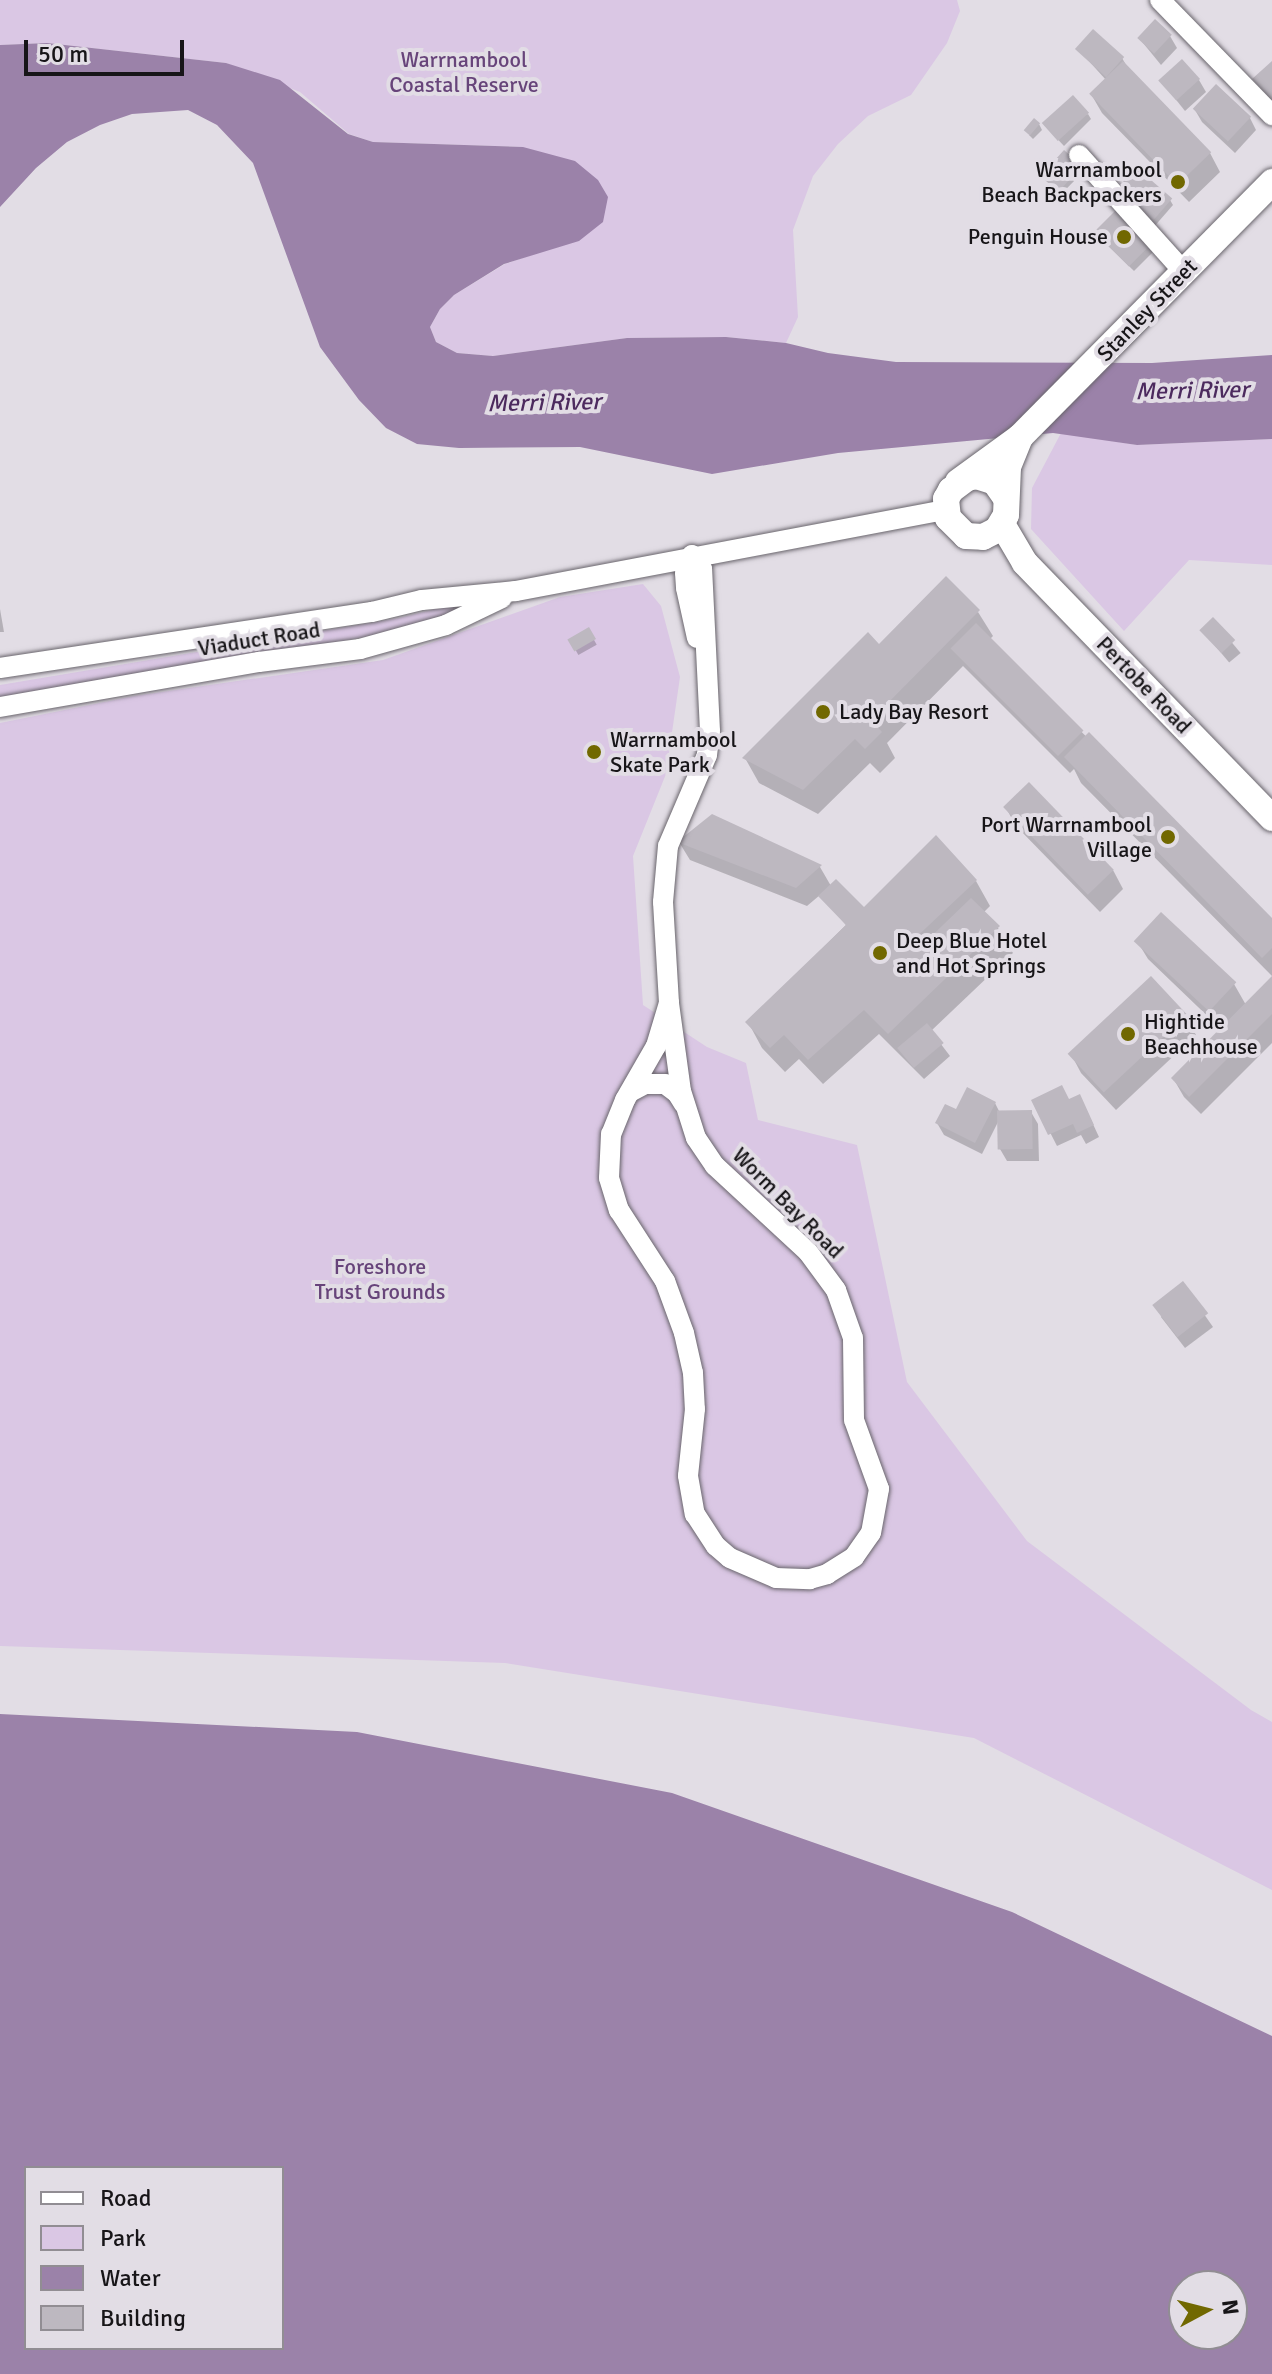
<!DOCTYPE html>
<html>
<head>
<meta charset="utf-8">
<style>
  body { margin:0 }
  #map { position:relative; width:1272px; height:2374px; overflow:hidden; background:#e2dde5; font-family:Signika,sans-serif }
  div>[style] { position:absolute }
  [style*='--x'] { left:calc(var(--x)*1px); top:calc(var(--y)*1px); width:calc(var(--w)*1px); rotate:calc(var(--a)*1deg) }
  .green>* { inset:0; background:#dac7e4 }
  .water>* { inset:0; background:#9b82a9 }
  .shadow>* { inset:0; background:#0003; transform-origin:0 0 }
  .building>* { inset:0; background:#bdb8c0; transform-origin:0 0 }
  .roads { filter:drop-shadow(0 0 2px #69656c) drop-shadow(0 0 2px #69656c) }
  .minor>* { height:20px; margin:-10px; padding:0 10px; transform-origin:10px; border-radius:10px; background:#fff }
  .tertiary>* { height:26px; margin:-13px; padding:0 13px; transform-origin:13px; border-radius:13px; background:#fff }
  .dots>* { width:22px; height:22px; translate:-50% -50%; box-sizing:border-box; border:4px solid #e2dde5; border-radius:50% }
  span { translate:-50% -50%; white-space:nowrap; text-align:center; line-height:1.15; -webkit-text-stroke:8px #e2dde5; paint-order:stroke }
  .park-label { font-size:22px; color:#67447a }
  .poi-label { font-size:22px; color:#171518 }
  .right { translate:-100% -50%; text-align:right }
  .left { translate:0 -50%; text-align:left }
  .street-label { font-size:22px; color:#171518 }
  .water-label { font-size:24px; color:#4c2a5e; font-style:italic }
  .legend { position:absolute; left:24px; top:2166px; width:260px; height:184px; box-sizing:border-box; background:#e2dde5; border:2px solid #918d93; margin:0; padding:10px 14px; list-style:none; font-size:24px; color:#171518 }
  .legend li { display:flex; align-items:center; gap:16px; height:40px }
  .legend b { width:40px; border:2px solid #918d93 }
  .north { position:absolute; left:1168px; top:2270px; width:80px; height:80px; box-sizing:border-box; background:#e2dde5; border:2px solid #918d93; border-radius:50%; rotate:83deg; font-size:22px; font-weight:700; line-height:32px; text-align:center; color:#171518 }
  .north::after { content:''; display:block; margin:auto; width:28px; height:36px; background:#716800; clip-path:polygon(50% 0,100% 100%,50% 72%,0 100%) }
  .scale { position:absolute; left:24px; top:40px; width:160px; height:36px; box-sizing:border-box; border:4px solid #171518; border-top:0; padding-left:10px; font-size:24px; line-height:28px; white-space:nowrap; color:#171518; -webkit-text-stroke:6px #e2dde5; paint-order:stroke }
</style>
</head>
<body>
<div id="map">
  <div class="green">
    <div style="clip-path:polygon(0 0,957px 0,960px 11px,947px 43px,911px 95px,868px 116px,838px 144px,813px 176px,793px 230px,798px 317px,786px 343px,726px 337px,627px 338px,493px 356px,457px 353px,436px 342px,430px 327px,440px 309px,454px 295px,505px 264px,540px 252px,523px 147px,373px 142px,349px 134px,300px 92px,226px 63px,47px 43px,0 45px)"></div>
    <div style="clip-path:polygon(1061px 433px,1137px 445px,1272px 439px,1272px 565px,1189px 560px,1124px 631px,1031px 529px,1032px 488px)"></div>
    <div style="clip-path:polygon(643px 584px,661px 606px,680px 677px,666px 774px,633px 856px,643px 1005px,707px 1047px,746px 1063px,758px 1120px,857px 1145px,907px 1382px,1027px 1541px,1251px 1710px,1272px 1722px,1272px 1890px,974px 1738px,505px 1663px,0 1646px,0 723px,134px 696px,383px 660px,560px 597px)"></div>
    <div style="clip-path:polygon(480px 598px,477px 609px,400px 631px,0 700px,0 685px,399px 618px)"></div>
  </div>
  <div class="water">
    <div style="clip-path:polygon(47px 43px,226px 63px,280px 80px,348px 134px,373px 142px,523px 147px,575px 161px,598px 180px,608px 197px,603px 222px,579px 241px,504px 264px,454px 295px,440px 309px,430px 327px,436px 342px,457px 353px,493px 356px,627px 338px,726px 337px,786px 343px,828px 353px,896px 362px,1152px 363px,1272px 355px,1272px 439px,1137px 445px,1053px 433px,838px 453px,712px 474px,580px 447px,459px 448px,417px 444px,386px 428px,359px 400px,320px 347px,253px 163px,217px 125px,188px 110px,132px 114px,100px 125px,67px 142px,36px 168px,0 207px,0 45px)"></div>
    <div style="clip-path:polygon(evenodd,0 1714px,357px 1732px,672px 1793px,1012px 1912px,1272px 2036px,1272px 2374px,0 2374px,0 1714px,26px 2168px,282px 2168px,282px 2348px,26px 2348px,26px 2168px,0 1714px,1184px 2286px,1232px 2286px,1232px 2334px,1184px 2334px,1184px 2286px)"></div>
  </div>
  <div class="shadow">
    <div style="clip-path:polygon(1170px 36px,1177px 48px,1161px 65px,1139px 38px)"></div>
    <div style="clip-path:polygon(1078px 49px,1122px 58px,1129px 70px,1210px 153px,1220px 172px,1189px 202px,1102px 113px,1091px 94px,1106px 80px)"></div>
    <div style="clip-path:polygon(1199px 80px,1206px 92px,1185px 111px,1161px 81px)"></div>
    <div style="clip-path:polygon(1195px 110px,1250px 118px,1256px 130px,1235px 153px,1202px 122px)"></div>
    <div style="clip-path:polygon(1088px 114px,1091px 119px,1064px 146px,1048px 129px)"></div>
    <div style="clip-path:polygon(1039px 124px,1042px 130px,1033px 139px,1029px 135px)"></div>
    <div style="left:1064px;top:153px;width:27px;height:32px;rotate:45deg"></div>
    <div style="clip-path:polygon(1119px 199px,1170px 200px,1173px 205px,1153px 228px)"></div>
    <div style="clip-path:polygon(1100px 238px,1156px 249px,1134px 271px)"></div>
    <div style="clip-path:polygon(0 609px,4px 632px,0 632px)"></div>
    <div style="clip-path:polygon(978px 612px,993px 636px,989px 640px,1272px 921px,1272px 976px,1081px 783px,1074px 769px,1070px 773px,963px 666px,887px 743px,895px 758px,880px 773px,870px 763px,818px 814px,759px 783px,745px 758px,879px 646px)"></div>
    <div style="left:1213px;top:620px;width:43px;height:15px;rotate:50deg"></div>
    <div style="left:588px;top:629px;width:18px;height:21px;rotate:61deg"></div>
    <div style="clip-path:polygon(1029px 784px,1113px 870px,1123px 889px,1100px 912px,1016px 826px,1006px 808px)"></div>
    <div style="clip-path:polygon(713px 816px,820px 867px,831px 886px,863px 909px,976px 881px,990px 906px,983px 913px,998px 928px,1013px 953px,931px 1031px,950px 1056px,924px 1079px,879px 1034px,823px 1084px,799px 1059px,785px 1072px,762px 1048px,748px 1022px,846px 925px,820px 895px,807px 906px,690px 860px,679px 842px)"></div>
    <div style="clip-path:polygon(1137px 941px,1234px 984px,1246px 1005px,1272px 979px,1272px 1043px,1201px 1114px,1184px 1097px,1173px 1078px,1222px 1030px,1148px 959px)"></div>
    <div style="clip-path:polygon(1185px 1016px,1196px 1035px,1116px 1110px,1081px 1073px,1071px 1054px)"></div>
    <div style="clip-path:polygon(1034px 1101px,1069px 1102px,1086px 1109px,1099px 1137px,1086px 1144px,1081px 1135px,1057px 1146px)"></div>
    <div style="clip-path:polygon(995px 1103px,1000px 1113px,1031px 1112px,1038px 1124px,1039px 1161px,1007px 1161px,1000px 1149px,999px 1120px,982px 1154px,944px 1135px,937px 1123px,957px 1112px)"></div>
    <div style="clip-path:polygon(1183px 1284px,1213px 1327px,1185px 1348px,1161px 1317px)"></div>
  </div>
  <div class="building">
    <div style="left:1155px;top:19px;width:23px;height:26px;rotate:43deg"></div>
    <div style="left:1093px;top:29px;width:42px;height:27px;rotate:42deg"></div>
    <div style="left:1182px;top:59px;width:27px;height:32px;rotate:48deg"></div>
    <div style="left:1123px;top:61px;width:127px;height:47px;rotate:46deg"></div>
    <div style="clip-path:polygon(1272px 61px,1272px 101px,1252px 79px)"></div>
    <div style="left:1216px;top:84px;width:48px;height:34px;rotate:43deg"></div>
    <div style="left:1073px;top:95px;width:24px;height:42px;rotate:48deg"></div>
    <div style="left:1034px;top:118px;width:8px;height:16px;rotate:40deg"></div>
    <div style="left:1064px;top:150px;width:24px;height:35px;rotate:42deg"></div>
    <div style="left:1136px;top:167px;width:48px;height:35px;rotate:41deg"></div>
    <div style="left:1119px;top:207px;width:49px;height:35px;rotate:45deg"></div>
    <div style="clip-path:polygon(946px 576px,980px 610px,871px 720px,882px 732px,865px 749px,855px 739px,803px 790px,742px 758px,868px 632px,879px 644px)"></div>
    <div style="left:1213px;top:617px;width:32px;height:19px;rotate:46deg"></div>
    <div style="left:976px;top:623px;width:152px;height:36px;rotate:45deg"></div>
    <div style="left:589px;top:627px;width:14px;height:25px;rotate:60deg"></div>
    <div style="clip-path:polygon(1089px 732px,1272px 918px,1272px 948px,1262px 958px,1064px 757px)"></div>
    <div style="left:1029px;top:782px;width:122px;height:36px;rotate:46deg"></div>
    <div style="clip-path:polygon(712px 814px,822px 865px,796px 888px,677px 842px)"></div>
    <div style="clip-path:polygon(936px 835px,977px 880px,910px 943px,917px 950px,971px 898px,1000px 926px,888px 1034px,864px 1010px,808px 1060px,784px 1035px,770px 1048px,745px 1022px,846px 925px,818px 896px,836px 879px,864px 907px)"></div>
    <div style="left:1161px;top:912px;width:103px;height:40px;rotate:43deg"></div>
    <div style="left:1151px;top:976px;width:53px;height:114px;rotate:47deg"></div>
    <div style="clip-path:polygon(1272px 976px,1272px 1014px,1189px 1097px,1171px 1078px)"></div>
    <div style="left:927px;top:1023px;width:26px;height:39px;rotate:50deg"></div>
    <div style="clip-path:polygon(1062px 1085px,1069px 1099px,1080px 1094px,1094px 1125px,1077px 1133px,1073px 1124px,1048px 1135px,1031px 1100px)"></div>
    <div style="clip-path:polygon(967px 1087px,996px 1102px,975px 1143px,935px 1123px,945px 1104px,956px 1109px)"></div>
    <div style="left:1032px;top:1110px;width:39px;height:35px;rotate:89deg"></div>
    <div style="left:1183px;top:1281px;width:41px;height:39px;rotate:52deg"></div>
  </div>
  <div class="roads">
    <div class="minor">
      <div style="--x:1160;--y:0;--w:161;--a:45.8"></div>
      <div style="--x:1079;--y:155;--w:157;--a:48.1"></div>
      <div style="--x:692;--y:555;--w:19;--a:111"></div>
      <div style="--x:685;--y:573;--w:15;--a:86"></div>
      <div style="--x:686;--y:588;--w:51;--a:77.6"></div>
      <div style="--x:0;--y:668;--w:376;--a:-8.6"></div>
      <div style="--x:372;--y:612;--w:51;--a:-13.5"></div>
      <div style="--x:422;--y:600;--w:94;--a:-5.5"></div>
      <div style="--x:516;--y:591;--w:437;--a:-10.7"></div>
      <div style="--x:0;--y:707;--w:263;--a:-9.9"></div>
      <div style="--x:259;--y:662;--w:102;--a:-7.3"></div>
      <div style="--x:360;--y:649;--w:89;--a:-15.6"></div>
      <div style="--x:446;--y:625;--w:62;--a:-25.7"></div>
      <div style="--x:669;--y:1003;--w:45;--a:106.8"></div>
      <div style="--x:656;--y:1046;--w:62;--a:119.9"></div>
      <div style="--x:625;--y:1100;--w:37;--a:112"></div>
      <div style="--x:611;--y:1134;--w:44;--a:92.6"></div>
      <div style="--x:609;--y:1178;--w:34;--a:73"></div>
      <div style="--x:619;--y:1210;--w:85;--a:57.1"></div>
      <div style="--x:665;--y:1281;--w:55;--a:69.9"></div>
      <div style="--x:684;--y:1333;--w:41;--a:77.3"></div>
      <div style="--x:693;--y:1373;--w:36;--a:87"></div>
      <div style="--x:695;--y:1409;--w:67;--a:96"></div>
      <div style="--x:688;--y:1476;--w:39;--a:80"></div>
      <div style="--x:695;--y:1514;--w:38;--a:57"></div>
      <div style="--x:716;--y:1546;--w:18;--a:41"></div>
      <div style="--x:730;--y:1558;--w:50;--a:23.5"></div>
      <div style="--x:776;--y:1578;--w:34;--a:2"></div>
      <div style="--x:810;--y:1579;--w:18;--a:-16"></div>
      <div style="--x:827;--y:1574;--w:32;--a:-32"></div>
      <div style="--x:854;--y:1557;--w:29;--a:-55"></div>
      <div style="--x:871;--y:1533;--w:45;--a:-79.7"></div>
      <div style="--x:879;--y:1489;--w:73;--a:-109.9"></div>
      <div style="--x:854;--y:1420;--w:82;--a:-90.7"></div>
      <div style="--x:853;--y:1338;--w:51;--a:-109.5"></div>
      <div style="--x:836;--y:1290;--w:47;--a:-126.4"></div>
      <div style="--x:808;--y:1252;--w:127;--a:-137.2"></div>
      <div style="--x:715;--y:1166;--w:34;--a:-124"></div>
      <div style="--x:696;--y:1138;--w:49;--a:-107.7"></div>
      <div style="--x:681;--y:1091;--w:89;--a:-97.8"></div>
      <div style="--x:669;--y:1003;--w:101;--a:-93.4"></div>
      <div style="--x:663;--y:902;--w:56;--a:-84.9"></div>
      <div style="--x:668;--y:846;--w:99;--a:-66.8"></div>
      <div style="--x:707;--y:755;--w:24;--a:-83"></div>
      <div style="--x:710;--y:731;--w:162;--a:-92.8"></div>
      <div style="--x:702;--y:569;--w:17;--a:-126"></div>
      <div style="--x:632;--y:1091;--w:15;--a:-28"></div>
      <div style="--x:645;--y:1084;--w:20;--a:0"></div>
      <div style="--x:665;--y:1084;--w:15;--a:37"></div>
      <div style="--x:677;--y:1093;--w:13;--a:58"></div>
    </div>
    <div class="tertiary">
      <div style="--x:958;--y:482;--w:77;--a:-36"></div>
      <div style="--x:1020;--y:437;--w:359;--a:-45.3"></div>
      <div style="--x:1006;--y:498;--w:19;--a:-125"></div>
      <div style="--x:995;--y:482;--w:20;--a:-162"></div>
      <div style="--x:976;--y:476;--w:9;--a:167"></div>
      <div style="--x:967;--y:478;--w:20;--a:143"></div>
      <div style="--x:951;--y:490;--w:10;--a:119"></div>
      <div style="--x:946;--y:499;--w:19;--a:84"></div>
      <div style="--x:948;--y:518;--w:25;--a:45"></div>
      <div style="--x:966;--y:536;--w:17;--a:3"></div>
      <div style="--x:983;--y:537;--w:16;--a:-27"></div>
      <div style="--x:997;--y:530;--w:17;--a:-59"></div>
      <div style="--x:1006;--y:515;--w:48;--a:-87.6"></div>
      <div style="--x:1008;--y:467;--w:32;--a:-68"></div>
      <div style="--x:1002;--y:524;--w:45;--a:59.5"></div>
      <div style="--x:1025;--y:563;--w:355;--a:45.9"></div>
    </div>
  </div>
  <div class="dots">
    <div style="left:1178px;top:182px;background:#716800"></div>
    <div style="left:1124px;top:237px;background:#716800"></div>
    <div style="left:823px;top:712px;background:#716800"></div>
    <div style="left:594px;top:752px;background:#716800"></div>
    <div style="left:1168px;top:837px;background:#716800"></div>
    <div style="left:880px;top:953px;background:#716800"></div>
    <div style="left:1128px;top:1034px;background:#716800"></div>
  </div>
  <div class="park-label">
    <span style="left:464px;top:72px">Warrnambool<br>Coastal Reserve</span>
    <span style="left:380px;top:1279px">Foreshore<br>Trust Grounds</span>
  </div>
  <div class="poi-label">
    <span class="right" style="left:1162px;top:182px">Warrnambool<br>Beach Backpackers</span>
    <span class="right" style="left:1108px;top:237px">Penguin House</span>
    <span class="left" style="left:839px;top:712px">Lady Bay Resort</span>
    <span class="left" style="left:610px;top:752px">Warrnambool<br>Skate Park</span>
    <span class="right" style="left:1152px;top:837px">Port Warrnambool<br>Village</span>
    <span class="left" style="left:896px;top:953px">Deep Blue Hotel<br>and Hot Springs</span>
    <span class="left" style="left:1144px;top:1034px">Hightide<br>Beachhouse</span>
  </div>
  <div class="street-label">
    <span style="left:1147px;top:310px;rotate:-46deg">Stanley Street</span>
    <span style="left:259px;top:639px;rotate:-9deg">Viaduct Road</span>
    <span style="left:1144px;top:685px;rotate:46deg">Pertobe Road</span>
    <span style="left:788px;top:1203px;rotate:45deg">Worm Bay Road</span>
  </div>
  <div class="water-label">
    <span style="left:1192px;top:391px;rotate:-1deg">Merri River</span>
    <span style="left:544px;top:403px;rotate:-1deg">Merri River</span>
  </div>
  <ul class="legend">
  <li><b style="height:10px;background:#fff"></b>Road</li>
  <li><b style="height:22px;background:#dac7e4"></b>Park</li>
  <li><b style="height:22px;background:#9b82a9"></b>Water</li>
  <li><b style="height:22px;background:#bdb8c0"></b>Building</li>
  </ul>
  <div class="north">N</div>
  <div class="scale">50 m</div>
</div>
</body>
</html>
